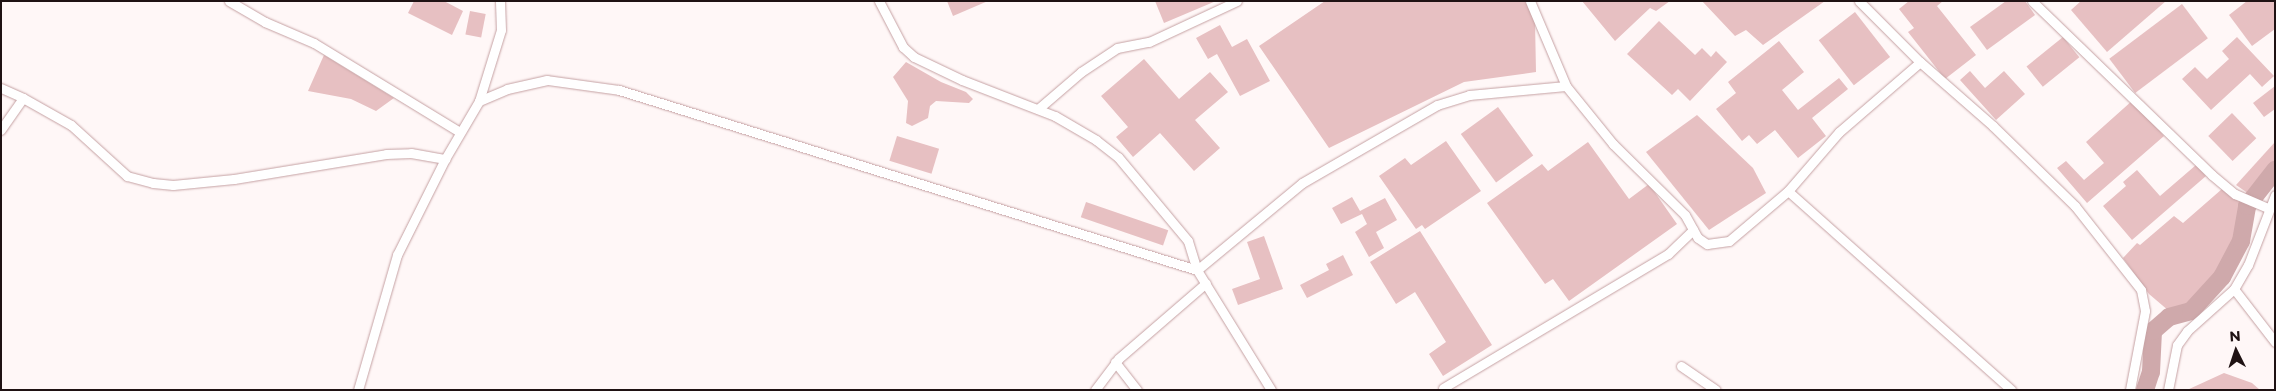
<!DOCTYPE html>
<html>
<head>
<meta charset="utf-8">
<style>
  body { margin:0 }
  #map { position:relative; width:2276px; height:391px; overflow:hidden; background:#fff7f7; font-family:Montserrat,sans-serif }
  div>[style] { position:absolute }
  [style*='--x'] { left:calc(var(--x)*1px); top:calc(var(--y)*1px); width:calc(var(--w)*1px); rotate:calc(var(--a)*1deg) }
  .forest>* { inset:0; background:#e7c0c2; transform-origin:0 0 }
  .canal>* { height:18px; margin:-9px; padding:0 9px; transform-origin:9px; border-radius:9px; background:#cfa9ab }
  .roads { filter:drop-shadow(0 0 1px #c5a1a3) drop-shadow(0 0 1px #c5a1a3) }
  .lane>* { height:9px; margin:-4.5px; padding:0 4.5px; transform-origin:4.5px; border-radius:4.5px; background:#fff }
  span { translate:-50% -50%; white-space:nowrap; text-align:center; line-height:1.15; -webkit-text-stroke:4px #fff7f7; paint-order:stroke }
  .frame { position:absolute; inset:0; border:2px solid #1f1213; pointer-events:none }
  .north { position:absolute; left:2211px; top:326px; width:50px; height:50px; -webkit-text-stroke:4px #fff7f7; paint-order:stroke; rotate:356deg; font-size:14px; font-weight:700; line-height:20px; text-align:center; color:#1f1213 }
  .north::after { content:''; display:block; margin:auto; width:18px; height:22px; background:#1f1213; clip-path:polygon(50% 0,100% 100%,50% 72%,0 100%) }
</style>
</head>
<body>
<div id="map">
  <div class="forest">
    <div style="clip-path:polygon(414px 1px,444px 1px,463px 11px,452px 35px,408px 13px)"></div>
    <div style="clip-path:polygon(947px 1px,988px 1px,953px 16px)"></div>
    <div style="clip-path:polygon(1155px 1px,1216px 1px,1164px 23px)"></div>
    <div style="clip-path:polygon(1325px 1px,1525px 1px,1535px 21px,1536px 72px,1464px 82px,1329px 148px,1259px 46px)"></div>
    <div style="clip-path:polygon(1582px 1px,1670px 1px,1656px 11px,1650px 8px,1615px 41px)"></div>
    <div style="clip-path:polygon(1702px 1px,1825px 1px,1763px 45px,1746px 30px,1735px 36px)"></div>
    <div style="clip-path:polygon(1909px 1px,1943px 1px,1937px 6px,1976px 55px,1945px 79px,1908px 32px,1914px 28px,1899px 9px)"></div>
    <div style="clip-path:polygon(2006px 1px,2025px 1px,2035px 15px,1987px 50px,1970px 27px)"></div>
    <div style="clip-path:polygon(2081px 1px,2166px 1px,2107px 52px,2071px 10px)"></div>
    <div style="clip-path:polygon(2247px 1px,2275px 1px,2275px 29px,2252px 46px,2229px 15px)"></div>
    <div style="left:2182px;top:4px;width:43px;height:91px;rotate:53deg"></div>
    <div style="left:470px;top:11px;width:16px;height:24px;rotate:11deg"></div>
    <div style="left:1855px;top:12px;width:57px;height:46px;rotate:52deg"></div>
    <div style="clip-path:polygon(1659px 21px,1695px 55px,1702px 48px,1711px 57px,1716px 51px,1727px 62px,1690px 101px,1678px 89px,1672px 95px,1627px 54px)"></div>
    <div style="clip-path:polygon(1220px 25px,1232px 47px,1247px 39px,1270px 81px,1240px 96px,1217px 54px,1208px 59px,1196px 38px)"></div>
    <div style="left:2063px;top:37px;width:26px;height:47px;rotate:51deg"></div>
    <div style="clip-path:polygon(2237px 37px,2274px 76px,2262px 87px,2250px 74px,2211px 110px,2182px 79px,2195px 67px,2207px 79px,2229px 59px,2222px 51px)"></div>
    <div style="clip-path:polygon(1779px 41px,1804px 72px,1782px 90px,1798px 110px,1839px 78px,1848px 89px,1812px 118px,1826px 136px,1798px 158px,1775px 130px,1757px 144px,1749px 135px,1742px 141px,1716px 109px,1736px 93px,1728px 82px)"></div>
    <div style="clip-path:polygon(324px 55px,394px 98px,376px 111px,351px 99px,308px 91px)"></div>
    <div style="clip-path:polygon(1144px 59px,1179px 99px,1210px 72px,1228px 92px,1195px 120px,1220px 148px,1194px 171px,1160px 133px,1133px 157px,1116px 137px,1128px 127px,1101px 96px)"></div>
    <div style="clip-path:polygon(906px 62px,941px 82px,966px 92px,973px 99px,969px 103px,936px 101px,930px 106px,928px 118px,912px 126px,906px 123px,908px 101px,893px 77px)"></div>
    <div style="clip-path:polygon(1970px 71px,1985px 88px,2004px 71px,2025px 94px,1996px 120px,1960px 80px)"></div>
    <div style="clip-path:polygon(2275px 86px,2275px 109px,2264px 117px,2253px 103px)"></div>
    <div style="clip-path:polygon(2133px 100px,2164px 136px,2087px 203px,2057px 168px,2066px 161px,2084px 180px,2104px 163px,2086px 142px)"></div>
    <div style="left:1498px;top:107px;width:60px;height:46px;rotate:54deg"></div>
    <div style="left:2232px;top:113px;width:35px;height:33px;rotate:46deg"></div>
    <div style="clip-path:polygon(1697px 115px,1753px 168px,1766px 193px,1709px 230px,1646px 152px)"></div>
    <div style="left:897px;top:136px;width:44px;height:26px;rotate:17deg"></div>
    <div style="clip-path:polygon(1446px 141px,1481px 191px,1425px 229px,1422px 225px,1416px 229px,1379px 176px,1405px 158px,1411px 165px)"></div>
    <div style="clip-path:polygon(1588px 142px,1629px 199px,1649px 184px,1677px 224px,1569px 301px,1553px 279px,1545px 284px,1487px 203px,1542px 164px,1548px 171px)"></div>
    <div style="clip-path:polygon(2275px 142px,2275px 166px,2252px 196px,2236px 185px)"></div>
    <div style="clip-path:polygon(2196px 165px,2206px 176px,2132px 240px,2103px 206px,2126px 186px,2123px 182px,2137px 170px,2160px 196px)"></div>
    <div style="clip-path:polygon(2222px 189px,2251px 204px,2240px 240px,2220px 276px,2190px 308px,2174px 313px,2169px 311px,2149px 294px,2123px 258px,2137px 243px,2140px 245px,2174px 216px,2183px 223px)"></div>
    <div style="clip-path:polygon(1352px 197px,1360px 211px,1385px 198px,1397px 220px,1376px 232px,1384px 248px,1369px 257px,1355px 232px,1367px 224px,1362px 214px,1341px 224px,1332px 208px)"></div>
    <div style="left:1086px;top:202px;width:87px;height:16px;rotate:19deg"></div>
    <div style="clip-path:polygon(1420px 231px,1492px 345px,1443px 376px,1429px 354px,1446px 342px,1415px 292px,1396px 304px,1370px 262px)"></div>
    <div style="clip-path:polygon(1264px 236px,1283px 289px,1238px 305px,1232px 289px,1260px 279px,1247px 242px)"></div>
    <div style="clip-path:polygon(1343px 255px,1353px 275px,1307px 298px,1300px 285px,1329px 270px,1326px 264px)"></div>
    <div style="clip-path:polygon(2224px 373px,2252px 383px,2260px 390px,2187px 390px)"></div>
  </div>
  <div class="canal">
    <div style="--x:2145;--y:390;--w:19;--a:-72"></div>
    <div style="--x:2151;--y:372;--w:41;--a:-87.2"></div>
    <div style="--x:2153;--y:331;--w:21;--a:-41"></div>
    <div style="--x:2169;--y:317;--w:23;--a:-15"></div>
    <div style="--x:2191;--y:311;--w:46;--a:-47.6"></div>
    <div style="--x:2222;--y:277;--w:41;--a:-62.2"></div>
    <div style="--x:2241;--y:241;--w:36;--a:-80"></div>
    <div style="--x:2247;--y:206;--w:46;--a:-52.1"></div>
  </div>
  <div class="roads">
    <div class="lane">
      <div style="--x:229;--y:1;--w:42;--a:30.3"></div>
      <div style="--x:265;--y:22;--w:53;--a:23.2"></div>
      <div style="--x:314;--y:43;--w:171;--a:31.4"></div>
      <div style="--x:879;--y:1;--w:52;--a:62.4"></div>
      <div style="--x:903;--y:47;--w:15;--a:42"></div>
      <div style="--x:914;--y:57;--w:53;--a:25.6"></div>
      <div style="--x:962;--y:80;--w:100;--a:21.2"></div>
      <div style="--x:1055;--y:116;--w:48;--a:30.3"></div>
      <div style="--x:1096;--y:140;--w:28;--a:38"></div>
      <div style="--x:1118;--y:157;--w:109;--a:50.2"></div>
      <div style="--x:1188;--y:241;--w:30;--a:73"></div>
      <div style="--x:1197;--y:270;--w:141;--a:58.3"></div>
      <div style="--x:1530;--y:1;--w:92;--a:67"></div>
      <div style="--x:1566;--y:86;--w:75;--a:51"></div>
      <div style="--x:1613;--y:144;--w:101;--a:44.6"></div>
      <div style="--x:1685;--y:215;--w:26;--a:61"></div>
      <div style="--x:1698;--y:238;--w:11;--a:34"></div>
      <div style="--x:1707;--y:244;--w:22;--a:-8"></div>
      <div style="--x:1729;--y:241;--w:77;--a:-40.3"></div>
      <div style="--x:1788;--y:191;--w:78;--a:-49.2"></div>
      <div style="--x:1839;--y:132;--w:107;--a:-40.8"></div>
      <div style="--x:1920;--y:62;--w:97;--a:41.2"></div>
      <div style="--x:1993;--y:126;--w:115;--a:44.3"></div>
      <div style="--x:2075;--y:206;--w:107;--a:51.8"></div>
      <div style="--x:2141;--y:290;--w:21;--a:79"></div>
      <div style="--x:2145;--y:311;--w:80;--a:100.8"></div>
      <div style="--x:1859;--y:1;--w:86;--a:45"></div>
      <div style="--x:2032;--y:1;--w:250;--a:44"></div>
      <div style="--x:2212;--y:175;--w:30;--a:40"></div>
      <div style="--x:2235;--y:194;--w:36;--a:23"></div>
      <div style="--x:1;--y:88;--w:24;--a:24"></div>
      <div style="--x:23;--y:98;--w:39;--a:125"></div>
      <div style="--x:23;--y:98;--w:55;--a:29.4"></div>
      <div style="--x:71;--y:125;--w:76;--a:42.3"></div>
      <div style="--x:127;--y:176;--w:27;--a:15"></div>
      <div style="--x:153;--y:183;--w:20;--a:6"></div>
      <div style="--x:173;--y:185;--w:61;--a:-5.6"></div>
      <div style="--x:234;--y:179;--w:154;--a:-9.3"></div>
      <div style="--x:386;--y:154;--w:25;--a:-2"></div>
      <div style="--x:411;--y:153;--w:35;--a:10"></div>
      <div style="--x:479;--y:101;--w:74;--a:-72.8"></div>
      <div style="--x:501;--y:30;--w:29;--a:-92"></div>
      <div style="--x:1038;--y:109;--w:57;--a:-40.7"></div>
      <div style="--x:1081;--y:72;--w:43;--a:-33.7"></div>
      <div style="--x:1117;--y:48;--w:33;--a:-11"></div>
      <div style="--x:1149;--y:42;--w:97;--a:-25"></div>
      <div style="--x:1788;--y:191;--w:299;--a:41.7"></div>
      <div style="--x:1197;--y:270;--w:136;--a:-39.6"></div>
      <div style="--x:1302;--y:183;--w:156;--a:-30"></div>
      <div style="--x:1437;--y:105;--w:34;--a:-17"></div>
      <div style="--x:1469;--y:95;--w:97;--a:-5.3"></div>
      <div style="--x:2234;--y:289;--w:67;--a:52.3"></div>
      <div style="--x:1115;--y:362;--w:36;--a:52"></div>
      <div style="--x:1681;--y:366;--w:42;--a:34.4"></div>
      <div style="--x:1443;--y:388;--w:262;--a:-30.8"></div>
      <div style="--x:1668;--y:254;--w:35;--a:-44"></div>
      <div style="--x:358;--y:390;--w:141;--a:-73.9"></div>
      <div style="--x:397;--y:255;--w:107;--a:-63.4"></div>
      <div style="--x:445;--y:159;--w:67;--a:-59.6"></div>
      <div style="--x:479;--y:101;--w:30;--a:-23"></div>
      <div style="--x:507;--y:89;--w:41;--a:-12.7"></div>
      <div style="--x:547;--y:80;--w:73;--a:7.9"></div>
      <div style="--x:619;--y:90;--w:605;--a:17.3"></div>
      <div style="--x:1095;--y:390;--w:39;--a:-53"></div>
      <div style="--x:1118;--y:359;--w:116;--a:-40.8"></div>
      <div style="--x:2168;--y:390;--w:46;--a:-78.7"></div>
      <div style="--x:2177;--y:345;--w:17;--a:-54"></div>
      <div style="--x:2187;--y:331;--w:63;--a:-41.8"></div>
      <div style="--x:2234;--y:289;--w:28;--a:-60"></div>
      <div style="--x:2248;--y:265;--w:75;--a:-68.9"></div>
    </div>
  </div>
  <div class="frame"></div>
  <div class="north">N</div>
</div>
</body>
</html>
